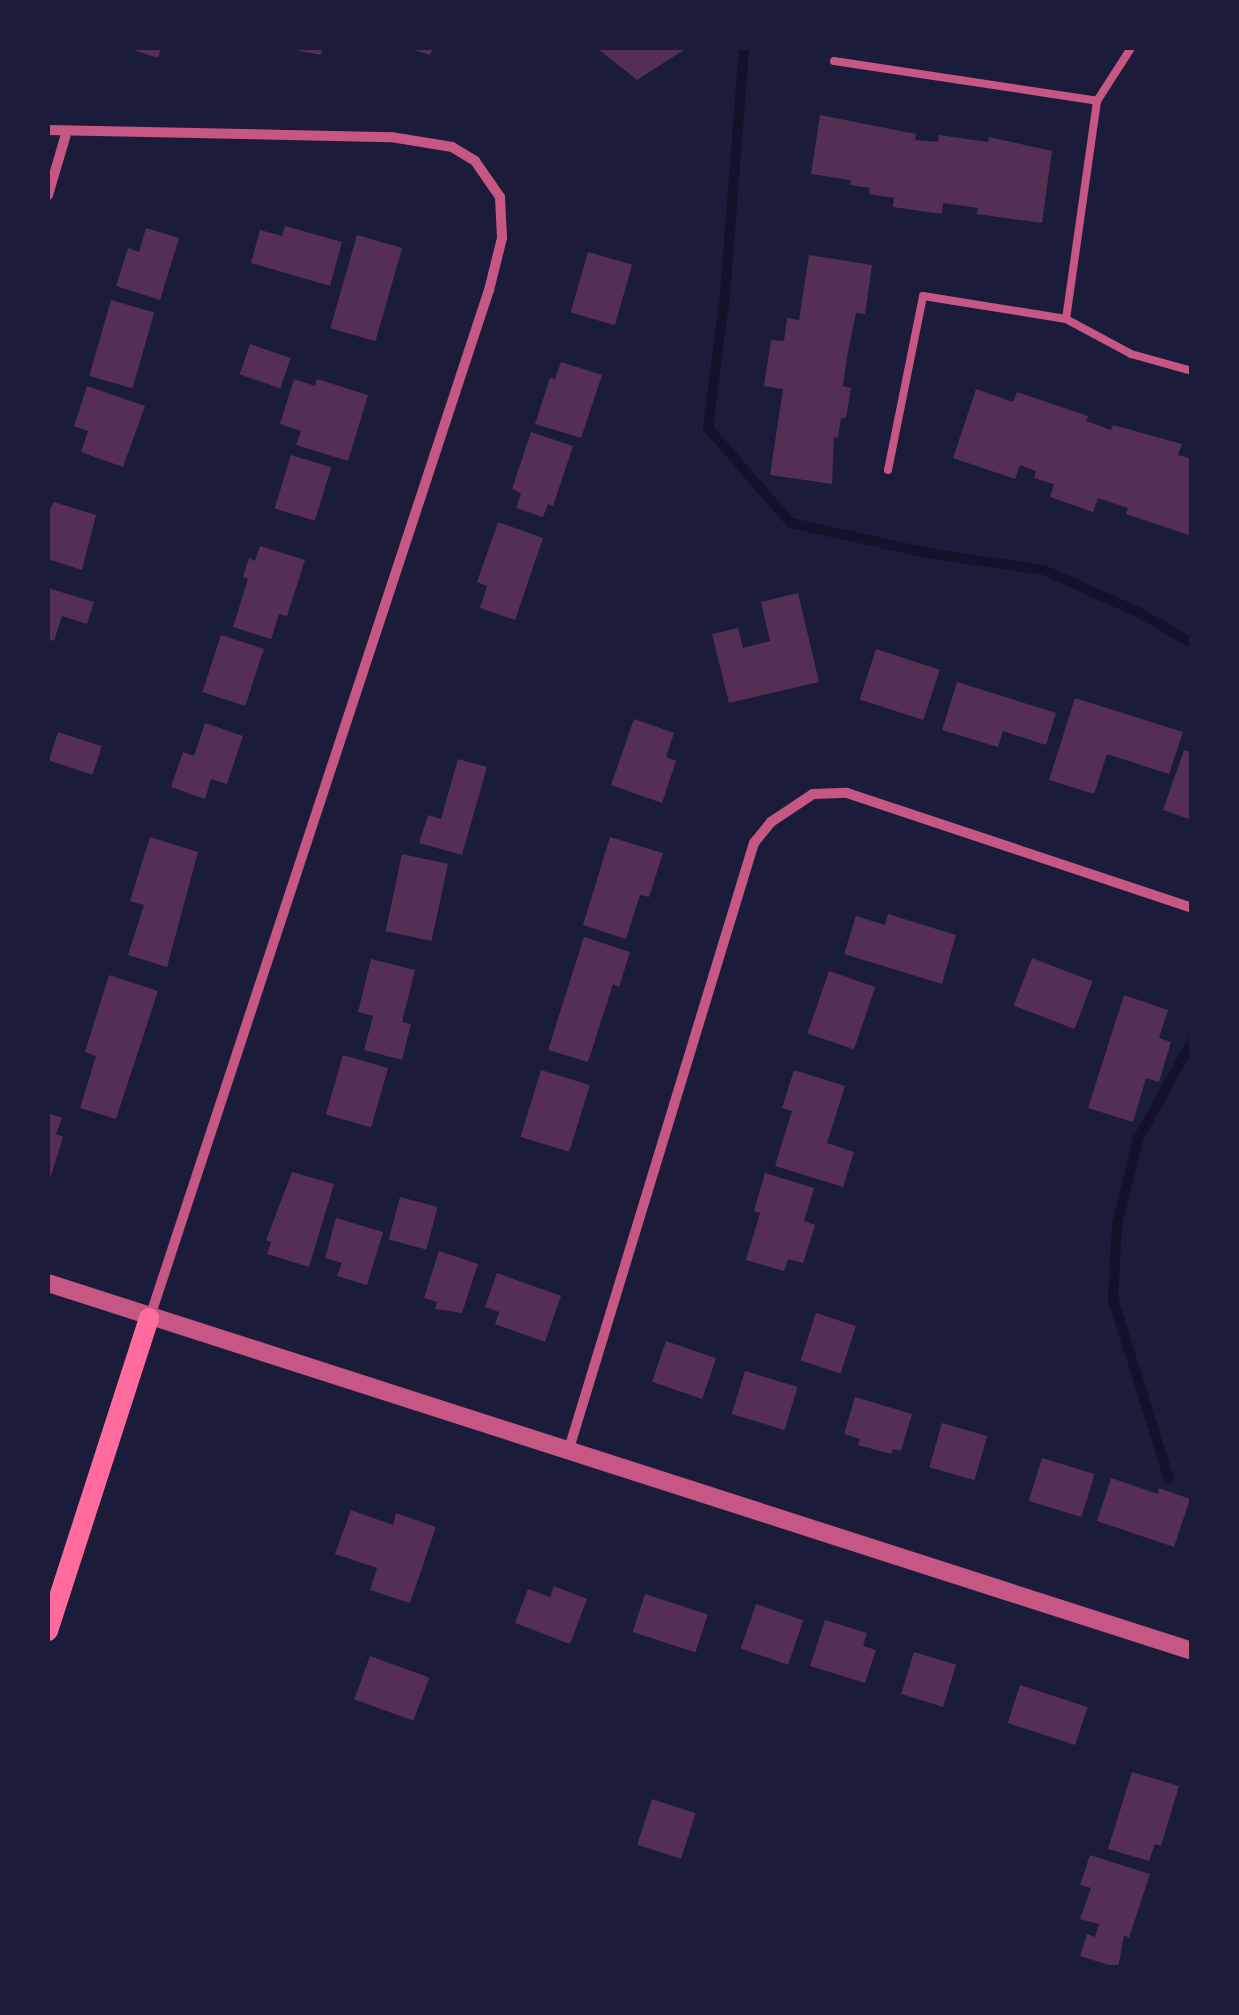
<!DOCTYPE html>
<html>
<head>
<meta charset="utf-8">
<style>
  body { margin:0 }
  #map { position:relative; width:1239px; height:2015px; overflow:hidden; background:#1b1b3a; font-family:"Fira Sans",sans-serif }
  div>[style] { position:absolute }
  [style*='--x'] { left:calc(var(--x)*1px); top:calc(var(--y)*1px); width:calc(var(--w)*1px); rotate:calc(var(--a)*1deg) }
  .stream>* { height:10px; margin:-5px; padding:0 5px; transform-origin:5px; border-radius:5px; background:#12122b }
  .building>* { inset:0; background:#542f53; transform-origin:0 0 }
  .service>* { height:8px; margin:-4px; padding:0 4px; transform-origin:4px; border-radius:4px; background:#c65784 }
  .minor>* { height:10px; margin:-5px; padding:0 5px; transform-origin:5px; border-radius:5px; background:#c65784 }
  .tertiary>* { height:18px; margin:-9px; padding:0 9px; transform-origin:9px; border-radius:9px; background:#c65784 }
  .secondary>* { height:20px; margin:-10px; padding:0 10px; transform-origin:10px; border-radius:10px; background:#ff6b9d }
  span { translate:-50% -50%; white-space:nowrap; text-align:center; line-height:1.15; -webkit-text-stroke:8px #1b1b3a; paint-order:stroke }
  .frame { position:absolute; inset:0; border:50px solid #1b1b3a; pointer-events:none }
</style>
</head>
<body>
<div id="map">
  <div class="stream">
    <div style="--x:744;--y:48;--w:248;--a:94.4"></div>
    <div style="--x:725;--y:295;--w:134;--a:97.3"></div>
    <div style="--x:708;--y:428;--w:126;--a:48.9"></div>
    <div style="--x:791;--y:523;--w:144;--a:12.4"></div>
    <div style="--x:932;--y:554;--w:113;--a:8.1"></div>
    <div style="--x:1044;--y:570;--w:105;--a:24.1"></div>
    <div style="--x:1140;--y:613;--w:60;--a:30"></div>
    <div style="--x:1169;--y:1479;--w:189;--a:-107.3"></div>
    <div style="--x:1113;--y:1299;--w:74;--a:-86.9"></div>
    <div style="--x:1117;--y:1225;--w:89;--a:-76.3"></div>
    <div style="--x:1138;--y:1139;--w:112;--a:-61.1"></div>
  </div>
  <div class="building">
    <div style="clip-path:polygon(127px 48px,161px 48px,158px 58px)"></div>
    <div style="clip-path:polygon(285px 48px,322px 48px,321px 55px)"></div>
    <div style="clip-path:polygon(409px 48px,433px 48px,430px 55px)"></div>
    <div style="clip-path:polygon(597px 48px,687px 48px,637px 80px)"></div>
    <div style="clip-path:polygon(820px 115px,916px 134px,915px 140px,938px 142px,939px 135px,988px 142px,989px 137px,1052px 151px,1042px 223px,977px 214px,978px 208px,943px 203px,942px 214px,893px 207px,894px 198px,869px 194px,870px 188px,850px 185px,851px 180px,811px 174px)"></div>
    <div style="clip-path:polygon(285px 226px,342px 242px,330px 286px,251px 263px,260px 230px,282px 236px)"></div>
    <div style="clip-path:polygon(146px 228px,179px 238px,160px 300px,116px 286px,128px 248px,139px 252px)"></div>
    <div style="left:357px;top:235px;width:47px;height:97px;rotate:16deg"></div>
    <div style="left:588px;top:252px;width:46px;height:63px;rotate:16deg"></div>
    <div style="clip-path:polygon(809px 255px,872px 265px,865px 314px,856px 313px,847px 357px,843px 386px,851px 388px,846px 418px,841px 418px,838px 438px,834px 437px,832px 484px,770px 475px,783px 389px,764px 386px,771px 340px,784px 341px,787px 318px,799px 320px)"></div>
    <div style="left:111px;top:300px;width:45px;height:79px;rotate:16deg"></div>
    <div style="left:250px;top:344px;width:43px;height:32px;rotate:19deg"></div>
    <div style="clip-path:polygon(561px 362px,602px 375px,581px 438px,535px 424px,550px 378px,555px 379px)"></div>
    <div style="clip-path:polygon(294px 379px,315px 386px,317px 379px,368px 395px,348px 461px,296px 445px,301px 431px,280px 424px)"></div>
    <div style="clip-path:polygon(87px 386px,145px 406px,123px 467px,81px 452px,88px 431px,74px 426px)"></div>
    <div style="clip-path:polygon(976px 389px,1013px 402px,1017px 392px,1088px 416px,1086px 421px,1111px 430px,1113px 425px,1182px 444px,1178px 455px,1192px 459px,1192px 536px,1126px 514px,1128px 508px,1098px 498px,1093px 512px,1050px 497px,1054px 484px,1034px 478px,1036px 471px,1020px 465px,1015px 479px,953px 458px)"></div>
    <div style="clip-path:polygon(531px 432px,573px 446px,553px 506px,548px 504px,543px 517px,516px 508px,521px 493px,512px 489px)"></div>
    <div style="left:291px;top:455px;width:42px;height:56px;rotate:17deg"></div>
    <div style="clip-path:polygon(54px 502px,96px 515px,82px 570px,48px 559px,48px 513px)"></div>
    <div style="clip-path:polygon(498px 522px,543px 538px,515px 620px,480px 608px,487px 586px,477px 582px)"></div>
    <div style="clip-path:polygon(260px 546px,305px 560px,287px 616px,279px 614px,271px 639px,233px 627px,248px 579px,243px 577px,249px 558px,255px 561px)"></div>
    <div style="clip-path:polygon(48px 588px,94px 602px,87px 624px,62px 616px,54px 641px,48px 639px)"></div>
    <div style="clip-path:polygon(798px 593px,819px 682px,729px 703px,712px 634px,738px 628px,743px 648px,770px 641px,761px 602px)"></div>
    <div style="left:221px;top:635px;width:45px;height:60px;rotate:18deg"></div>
    <div style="left:876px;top:649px;width:67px;height:53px;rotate:18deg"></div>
    <div style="clip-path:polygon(957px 682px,1056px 713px,1046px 745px,1003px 731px,998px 747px,942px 730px)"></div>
    <div style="clip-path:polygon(1075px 698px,1183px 732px,1169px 774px,1107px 754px,1094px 794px,1049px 780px)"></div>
    <div style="clip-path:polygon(634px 719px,674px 733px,666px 757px,676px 761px,662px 803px,611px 785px)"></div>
    <div style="clip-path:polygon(205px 723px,243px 736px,227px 784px,211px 779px,205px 799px,171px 787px,183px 752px,194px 756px)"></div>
    <div style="left:58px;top:732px;width:46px;height:30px;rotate:18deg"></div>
    <div style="clip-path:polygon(1184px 750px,1192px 752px,1192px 820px,1163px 810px)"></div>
    <div style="clip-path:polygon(458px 759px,487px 767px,462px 855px,419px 843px,428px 815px,441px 819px)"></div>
    <div style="clip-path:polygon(150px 837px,198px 852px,167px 967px,128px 955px,144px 905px,130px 901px)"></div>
    <div style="clip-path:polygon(610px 837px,663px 853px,649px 897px,640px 895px,626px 939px,583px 925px)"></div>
    <div style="left:402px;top:854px;width:47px;height:79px;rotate:12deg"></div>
    <div style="clip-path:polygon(888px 914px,956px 935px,942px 984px,844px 954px,856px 916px,885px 925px)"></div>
    <div style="clip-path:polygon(584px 937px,630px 952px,619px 987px,613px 984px,588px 1062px,548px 1050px)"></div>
    <div style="left:1032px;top:958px;width:65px;height:51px;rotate:21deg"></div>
    <div style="clip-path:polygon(371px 959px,415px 970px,402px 1022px,411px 1024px,402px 1060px,364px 1050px,373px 1016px,358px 1012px)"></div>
    <div style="left:829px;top:971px;width:49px;height:66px;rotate:19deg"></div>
    <div style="clip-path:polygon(109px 975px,158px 991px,116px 1119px,80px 1108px,96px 1056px,85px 1052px)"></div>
    <div style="clip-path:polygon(1124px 995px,1168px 1010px,1159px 1038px,1171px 1042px,1159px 1082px,1146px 1078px,1133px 1122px,1088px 1108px)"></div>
    <div style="left:343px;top:1055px;width:47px;height:62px;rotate:16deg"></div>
    <div style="left:541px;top:1070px;width:51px;height:70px;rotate:17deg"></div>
    <div style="clip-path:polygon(794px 1070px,845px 1086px,827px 1143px,854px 1152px,843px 1187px,775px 1166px,792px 1111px,782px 1108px)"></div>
    <div style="clip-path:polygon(48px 1113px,62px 1118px,56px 1134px,63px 1137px,48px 1185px)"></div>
    <div style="clip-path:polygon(292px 1172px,334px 1184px,309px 1267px,267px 1254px,271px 1242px,266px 1240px)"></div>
    <div style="clip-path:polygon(765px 1173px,814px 1188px,804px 1221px,815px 1225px,803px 1263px,788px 1259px,784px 1271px,746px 1260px,760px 1213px,754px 1211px)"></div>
    <div style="left:400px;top:1197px;width:39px;height:44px;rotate:15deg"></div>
    <div style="clip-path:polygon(336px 1218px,383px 1232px,367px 1285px,337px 1276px,342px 1263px,325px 1258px)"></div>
    <div style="clip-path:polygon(439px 1251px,478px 1264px,462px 1313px,435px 1309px,437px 1302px,424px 1298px)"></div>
    <div style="clip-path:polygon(497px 1273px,561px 1296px,545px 1342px,495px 1324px,499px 1312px,485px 1307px)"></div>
    <div style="left:816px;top:1313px;width:42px;height:50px;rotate:18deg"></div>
    <div style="left:666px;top:1341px;width:53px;height:43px;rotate:19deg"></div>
    <div style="left:745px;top:1371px;width:55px;height:45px;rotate:17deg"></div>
    <div style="clip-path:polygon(855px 1397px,912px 1414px,901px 1451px,893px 1449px,891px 1454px,858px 1445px,860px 1439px,844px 1434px)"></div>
    <div style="left:942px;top:1423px;width:47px;height:46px;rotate:16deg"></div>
    <div style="left:1042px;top:1458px;width:55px;height:45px;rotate:17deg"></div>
    <div style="clip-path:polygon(1111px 1478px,1158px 1494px,1159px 1488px,1190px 1499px,1174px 1547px,1097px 1521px)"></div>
    <div style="clip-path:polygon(351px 1510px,393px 1525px,396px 1513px,436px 1527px,410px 1603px,370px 1590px,377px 1568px,335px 1554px)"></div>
    <div style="clip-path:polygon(554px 1586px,587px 1599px,570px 1644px,515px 1623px,528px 1589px,550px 1597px)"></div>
    <div style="left:645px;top:1594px;width:66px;height:40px;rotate:18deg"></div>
    <div style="left:756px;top:1604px;width:50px;height:47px;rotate:19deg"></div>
    <div style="clip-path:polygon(825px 1620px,867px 1633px,863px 1646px,876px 1650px,865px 1683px,810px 1666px)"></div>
    <div style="left:914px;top:1652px;width:44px;height:44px;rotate:17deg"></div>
    <div style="left:370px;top:1656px;width:63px;height:46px;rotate:20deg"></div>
    <div style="left:1020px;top:1685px;width:71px;height:40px;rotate:18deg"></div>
    <div style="clip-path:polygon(1132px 1772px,1179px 1786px,1161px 1846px,1155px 1844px,1149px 1861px,1108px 1849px)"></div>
    <div style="left:652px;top:1799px;width:46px;height:48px;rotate:18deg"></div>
    <div style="clip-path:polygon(1090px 1855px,1150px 1874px,1129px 1938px,1124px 1935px,1118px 1968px,1080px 1956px,1087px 1934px,1095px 1937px,1099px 1924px,1080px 1919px,1091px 1888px,1080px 1885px)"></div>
  </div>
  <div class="service">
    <div style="--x:834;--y:61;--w:266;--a:8.6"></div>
    <div style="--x:1066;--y:319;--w:220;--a:-81.9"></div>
    <div style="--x:1097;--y:101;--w:63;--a:-57.3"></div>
    <div style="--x:888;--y:470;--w:177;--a:-78.6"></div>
    <div style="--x:923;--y:296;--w:145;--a:9.1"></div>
    <div style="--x:1066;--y:319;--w:74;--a:28.3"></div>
    <div style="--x:1131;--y:354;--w:63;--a:15.6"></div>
  </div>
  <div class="minor">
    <div style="--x:48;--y:130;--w:343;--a:1.2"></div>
    <div style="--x:391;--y:137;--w:62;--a:9.3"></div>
    <div style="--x:452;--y:147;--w:27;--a:31"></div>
    <div style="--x:475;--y:161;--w:44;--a:55.2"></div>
    <div style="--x:500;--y:197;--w:41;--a:87.2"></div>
    <div style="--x:502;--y:238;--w:54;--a:104"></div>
    <div style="--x:489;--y:290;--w:1082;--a:108.27"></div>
    <div style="--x:48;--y:195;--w:67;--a:-73.5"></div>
    <div style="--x:568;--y:1452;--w:637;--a:-73.02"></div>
    <div style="--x:754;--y:843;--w:27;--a:-51"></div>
    <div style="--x:771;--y:822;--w:50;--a:-33.7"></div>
    <div style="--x:813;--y:794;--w:34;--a:-2"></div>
    <div style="--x:847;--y:793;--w:364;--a:18.4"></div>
  </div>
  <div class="tertiary">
    <div style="--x:48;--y:1283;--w:1202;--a:17.83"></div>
  </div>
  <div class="secondary">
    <div style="--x:48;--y:1631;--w:329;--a:-72.1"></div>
  </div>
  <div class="frame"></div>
</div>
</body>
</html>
